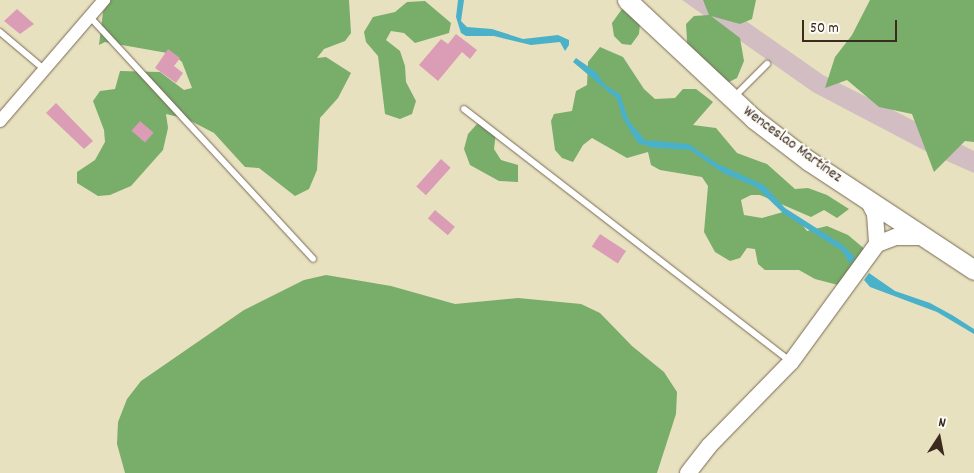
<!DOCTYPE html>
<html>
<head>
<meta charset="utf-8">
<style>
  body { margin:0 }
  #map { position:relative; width:974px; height:473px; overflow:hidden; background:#e8e1bf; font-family:Dekko,sans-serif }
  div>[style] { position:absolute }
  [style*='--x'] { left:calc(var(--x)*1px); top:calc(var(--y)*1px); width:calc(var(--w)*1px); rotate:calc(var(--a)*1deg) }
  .industrial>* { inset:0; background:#d2bec2 }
  .forest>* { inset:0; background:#78ad6a }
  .water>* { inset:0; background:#4ab1c9 }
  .building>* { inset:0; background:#db9cb5; transform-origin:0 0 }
  .roads { filter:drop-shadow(0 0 1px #786a56) drop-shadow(0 0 1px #786a56) }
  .service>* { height:6px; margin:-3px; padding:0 3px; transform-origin:3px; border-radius:3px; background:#fff }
  .minor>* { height:12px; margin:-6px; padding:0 6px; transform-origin:6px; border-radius:6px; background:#fff }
  .tertiary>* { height:16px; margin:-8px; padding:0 8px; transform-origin:8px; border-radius:8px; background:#fff }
  .secondary>* { height:19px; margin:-9.5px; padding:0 9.5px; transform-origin:9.5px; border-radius:9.5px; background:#fff }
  span { translate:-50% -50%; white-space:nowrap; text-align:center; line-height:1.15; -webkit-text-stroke:4px #fdfcf7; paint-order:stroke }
  .street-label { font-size:16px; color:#3b2a1e }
  .north { position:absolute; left:914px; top:413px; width:50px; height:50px; -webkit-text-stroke:4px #fdfcf7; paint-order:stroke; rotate:11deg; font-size:14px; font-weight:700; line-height:20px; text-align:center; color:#3b2a1e }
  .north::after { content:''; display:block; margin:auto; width:18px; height:22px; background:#3b2a1e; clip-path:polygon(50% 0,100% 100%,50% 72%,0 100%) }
  .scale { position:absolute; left:802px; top:20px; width:95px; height:22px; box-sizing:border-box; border:2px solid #3b2a1e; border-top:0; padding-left:6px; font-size:15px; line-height:18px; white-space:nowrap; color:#3b2a1e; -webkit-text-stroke:4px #fdfcf7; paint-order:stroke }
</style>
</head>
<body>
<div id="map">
  <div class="industrial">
    <div style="clip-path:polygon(682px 0,716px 0,823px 75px,974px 151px,974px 173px,931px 154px,813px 92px)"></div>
  </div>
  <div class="forest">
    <div style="clip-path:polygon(110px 0,349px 0,351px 33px,345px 41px,324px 49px,317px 58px,326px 57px,351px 73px,338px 98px,320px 118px,317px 170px,309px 189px,295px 196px,259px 168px,245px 167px,214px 133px,187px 119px,166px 114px,168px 128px,163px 150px,131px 186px,110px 195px,98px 196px,77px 183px,77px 172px,95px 160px,105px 142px,104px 130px,93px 101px,100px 91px,115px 89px,120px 71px,160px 72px,184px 90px,192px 88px,182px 62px,173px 54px,105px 42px,99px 45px,103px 12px)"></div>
    <div style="clip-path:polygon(703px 0,756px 0,752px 19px,740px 24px,711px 16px,740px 38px,744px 61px,737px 78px,721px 86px,688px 57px,686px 24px,694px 16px,709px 15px)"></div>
    <div style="clip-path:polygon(870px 0,974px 0,974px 142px,965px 141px,934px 172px,912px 114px,879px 107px,847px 80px,825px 88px,835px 57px,852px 35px)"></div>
    <div style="clip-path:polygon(425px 1px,451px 23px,449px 33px,415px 43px,404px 33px,391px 31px,386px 40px,400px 51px,405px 66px,406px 82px,416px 101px,412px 114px,400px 119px,385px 114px,378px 56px,366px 42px,364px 32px,373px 17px,395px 12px,407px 2px)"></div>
    <div style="clip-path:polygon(622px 9px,627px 9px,640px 23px,639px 34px,631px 45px,622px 44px,614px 36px,612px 23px)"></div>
    <div style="clip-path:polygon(600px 47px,623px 57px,644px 89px,655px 99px,675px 98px,683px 89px,696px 89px,713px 102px,693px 125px,716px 128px,737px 153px,767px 164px,795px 189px,808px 188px,827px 195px,849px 209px,837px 218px,824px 210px,811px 217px,760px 195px,751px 195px,741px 200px,744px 215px,762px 218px,783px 212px,797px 218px,807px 231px,827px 226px,848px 235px,867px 251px,838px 285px,815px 279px,799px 270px,765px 270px,758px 264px,755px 249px,747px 248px,740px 258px,730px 261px,715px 252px,704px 232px,708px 186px,702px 177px,660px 170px,651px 165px,648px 152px,627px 158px,592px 138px,583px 145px,573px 162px,562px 158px,555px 150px,551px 121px,554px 114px,572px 111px,576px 91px,587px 85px,588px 62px)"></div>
    <div style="clip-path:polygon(477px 124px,496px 132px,494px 149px,501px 160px,518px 165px,518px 182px,499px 181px,470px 165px,464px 149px,468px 134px)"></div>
    <div style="clip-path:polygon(326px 275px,391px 286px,455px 304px,518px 298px,581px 304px,600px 313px,632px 346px,664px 372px,677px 392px,676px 414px,657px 473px,125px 473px,117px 444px,118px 422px,127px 399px,141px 381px,244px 310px,304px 280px)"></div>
  </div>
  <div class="water">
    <div style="clip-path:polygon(458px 0,464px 0,461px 21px,467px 27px,492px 29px,523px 39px,558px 35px,569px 40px,569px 45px,565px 51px,560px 42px,531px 45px,494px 36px,466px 36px,461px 33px,456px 17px)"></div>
    <div style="clip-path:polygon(576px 58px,596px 72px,605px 85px,620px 94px,629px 121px,645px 140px,689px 144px,716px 163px,764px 185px,785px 208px,843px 245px,855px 257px,850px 264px,842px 251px,784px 214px,756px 187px,723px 173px,690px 150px,653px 148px,638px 143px,623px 119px,617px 99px,573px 62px)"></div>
    <div style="clip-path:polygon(869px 273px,895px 291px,930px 303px,952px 315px,974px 329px,974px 334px,937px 312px,870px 287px,864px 280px)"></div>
  </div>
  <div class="building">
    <div style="clip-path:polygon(17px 9px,34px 24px,20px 34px,4px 21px)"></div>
    <div style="clip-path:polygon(456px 34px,477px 50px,470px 59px,462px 52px,438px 81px,419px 65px,441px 39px,448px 44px)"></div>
    <div style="clip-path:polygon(168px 49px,180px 58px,174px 66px,183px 73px,176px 83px,155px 68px)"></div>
    <div style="clip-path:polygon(56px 103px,93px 141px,84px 149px,46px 113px)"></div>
    <div style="left:140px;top:121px;width:18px;height:13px;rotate:41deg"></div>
    <div style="left:441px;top:159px;width:13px;height:37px;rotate:42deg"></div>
    <div style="left:435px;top:210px;width:26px;height:11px;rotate:40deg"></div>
    <div style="left:600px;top:234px;width:31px;height:15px;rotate:33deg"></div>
  </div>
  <div class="roads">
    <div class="service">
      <div style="--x:90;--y:17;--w:329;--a:47.3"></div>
      <div style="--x:0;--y:32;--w:59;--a:40.2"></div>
      <div style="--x:734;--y:97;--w:47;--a:-45"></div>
      <div style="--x:464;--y:109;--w:412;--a:37.7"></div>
    </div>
    <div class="minor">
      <div style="--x:0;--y:121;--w:160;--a:-49.3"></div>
    </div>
    <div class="tertiary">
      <div style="--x:868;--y:200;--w:16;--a:63"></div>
      <div style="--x:875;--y:214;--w:30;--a:86"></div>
      <div style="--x:688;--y:473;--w:34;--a:-52"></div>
      <div style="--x:709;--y:446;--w:117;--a:-45.7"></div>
      <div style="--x:791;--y:362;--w:146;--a:-53.9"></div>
      <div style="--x:877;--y:244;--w:19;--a:-21"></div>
      <div style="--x:895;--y:237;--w:29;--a:0"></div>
    </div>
    <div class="secondary">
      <div style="--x:627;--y:0;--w:174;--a:43.1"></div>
      <div style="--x:754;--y:119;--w:69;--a:37.4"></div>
      <div style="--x:809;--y:161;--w:198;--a:33.4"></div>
    </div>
  </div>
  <div class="street-label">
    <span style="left:792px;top:145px;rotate:36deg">Wenceslao Martínez</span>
  </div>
  <div class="north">N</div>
  <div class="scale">50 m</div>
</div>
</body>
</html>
